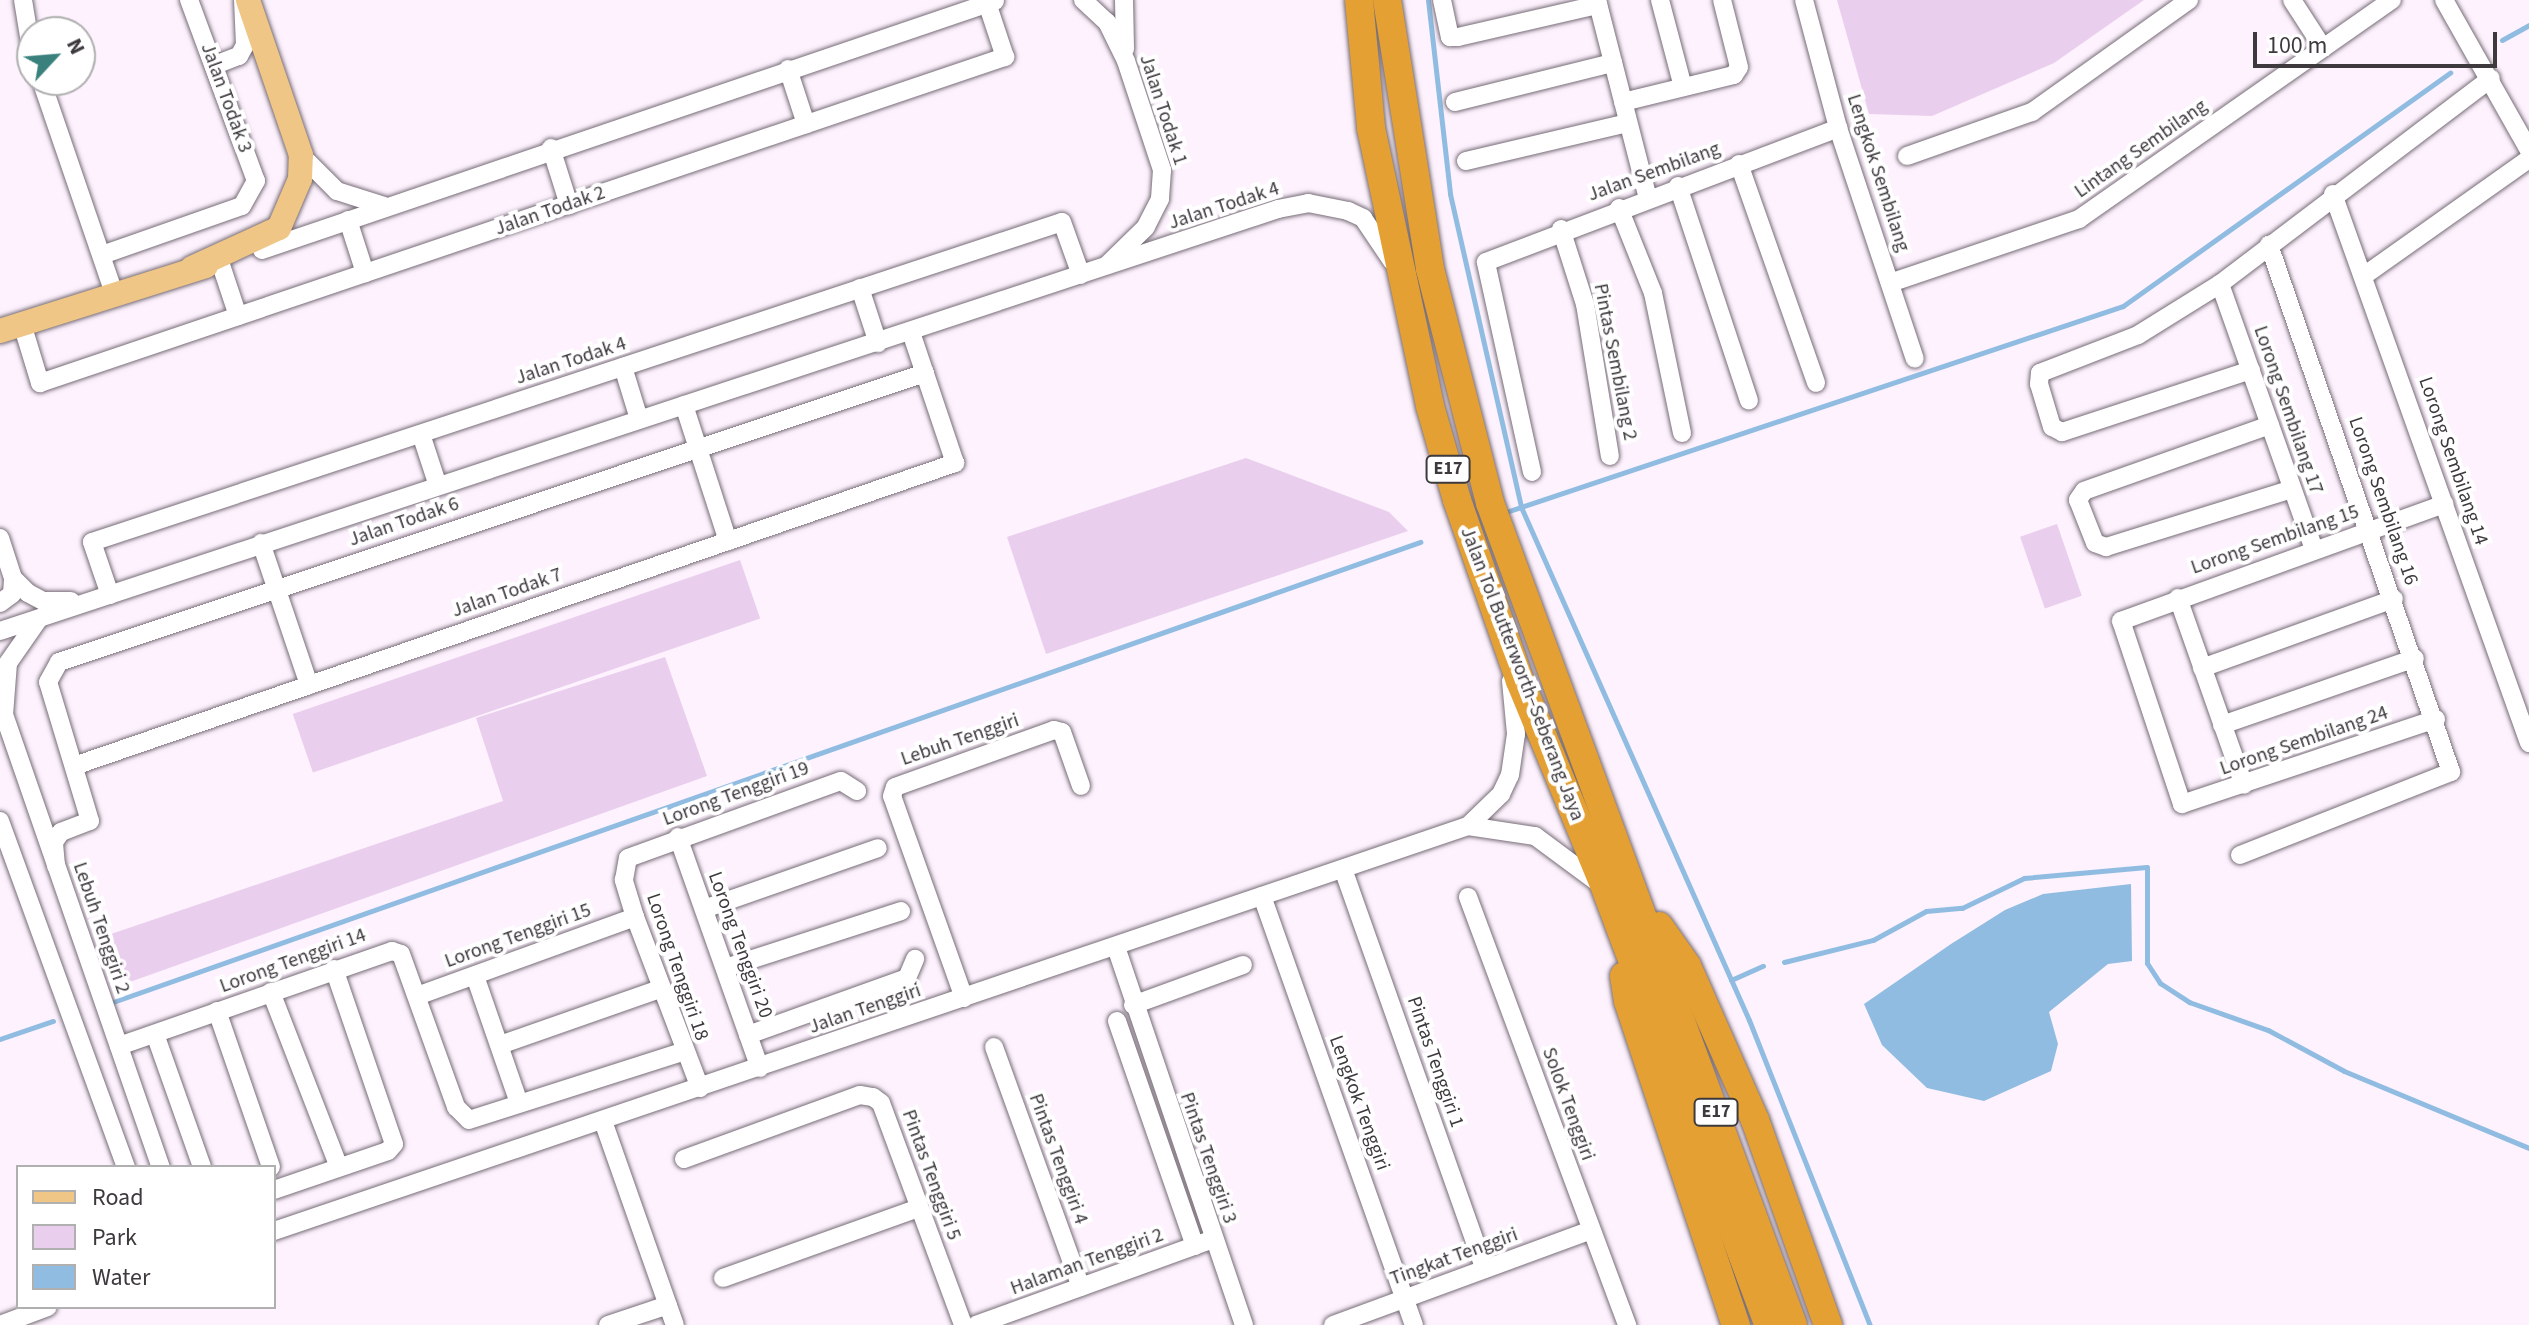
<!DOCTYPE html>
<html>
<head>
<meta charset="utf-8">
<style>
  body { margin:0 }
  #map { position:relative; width:2529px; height:1325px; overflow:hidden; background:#fdf2fe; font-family:"Source Sans 3",sans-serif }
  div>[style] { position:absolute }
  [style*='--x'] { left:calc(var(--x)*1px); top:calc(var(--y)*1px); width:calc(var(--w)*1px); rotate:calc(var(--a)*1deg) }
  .green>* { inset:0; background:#eaceed; transform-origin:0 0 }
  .water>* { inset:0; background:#90bce1 }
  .stream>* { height:5px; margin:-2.5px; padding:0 2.5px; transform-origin:2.5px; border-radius:2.5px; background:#90bce1 }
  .roads { filter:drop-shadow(0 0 2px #766c76) drop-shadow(0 0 2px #766c76) }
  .minor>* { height:18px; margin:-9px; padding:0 9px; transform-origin:9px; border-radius:9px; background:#fff }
  .major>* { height:24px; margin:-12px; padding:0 12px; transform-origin:12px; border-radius:12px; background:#efc685 }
  .highway>* { height:28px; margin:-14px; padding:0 14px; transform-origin:14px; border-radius:14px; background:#e4a033 }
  span { translate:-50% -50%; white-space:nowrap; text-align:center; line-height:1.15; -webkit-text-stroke:8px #fff; paint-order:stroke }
  .shield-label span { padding:2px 6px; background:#fff; border:2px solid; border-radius:6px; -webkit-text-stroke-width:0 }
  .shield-label { font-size:18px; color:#3d393d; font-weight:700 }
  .street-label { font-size:20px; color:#3d393d }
  .legend { position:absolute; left:16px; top:1165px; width:260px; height:144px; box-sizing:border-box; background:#fff; border:2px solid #b1b0b1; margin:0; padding:10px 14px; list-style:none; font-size:24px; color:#3d393d }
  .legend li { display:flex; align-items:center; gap:16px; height:40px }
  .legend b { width:40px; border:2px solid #b1b0b1 }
  .north { position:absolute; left:16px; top:16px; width:80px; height:80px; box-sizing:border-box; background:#fff; border:2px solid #b1b0b1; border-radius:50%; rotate:64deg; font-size:22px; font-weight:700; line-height:32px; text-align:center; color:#3d393d }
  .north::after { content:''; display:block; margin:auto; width:28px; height:36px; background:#3a817d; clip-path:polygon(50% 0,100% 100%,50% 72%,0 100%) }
  .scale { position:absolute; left:2253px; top:32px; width:244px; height:36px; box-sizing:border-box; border:4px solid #3d393d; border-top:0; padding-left:10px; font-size:24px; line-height:28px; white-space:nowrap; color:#3d393d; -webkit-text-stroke:6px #fff; paint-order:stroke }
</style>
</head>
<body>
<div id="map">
  <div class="green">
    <div style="clip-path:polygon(1837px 0,2144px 0,2054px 63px,1932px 116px,1869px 114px)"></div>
    <div style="clip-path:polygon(1246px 458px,1389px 512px,1408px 531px,1046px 654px,1007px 537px)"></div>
    <div style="left:2057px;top:524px;width:76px;height:39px;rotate:71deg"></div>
    <div style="left:740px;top:560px;width:62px;height:473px;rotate:71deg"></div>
    <div style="clip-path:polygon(665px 657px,707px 776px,127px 983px,111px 934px,503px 801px,476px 718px)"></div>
  </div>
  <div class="water">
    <div style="clip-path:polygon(2131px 884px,2132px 961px,2108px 964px,2049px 1012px,2058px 1044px,2051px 1071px,1984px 1101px,1927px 1088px,1882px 1045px,1864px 1004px,1951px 944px,2005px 910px,2043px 894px)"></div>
  </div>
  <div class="stream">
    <div style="--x:1428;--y:0;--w:195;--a:83.5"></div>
    <div style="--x:1450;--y:194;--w:321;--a:77.2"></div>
    <div style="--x:1521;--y:507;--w:561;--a:66.04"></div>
    <div style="--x:1749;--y:1020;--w:328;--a:68.4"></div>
    <div style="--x:2502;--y:40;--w:31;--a:-29"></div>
    <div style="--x:1509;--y:511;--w:647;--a:-18.46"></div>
    <div style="--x:2123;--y:306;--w:402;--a:-35.5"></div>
    <div style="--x:1784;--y:962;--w:92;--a:-13.9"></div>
    <div style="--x:1873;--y:940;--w:60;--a:-28.7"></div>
    <div style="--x:1926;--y:911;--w:36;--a:-5"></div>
    <div style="--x:1962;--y:908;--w:69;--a:-25.8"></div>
    <div style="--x:2024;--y:878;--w:123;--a:-5.1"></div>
    <div style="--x:2147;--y:867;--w:96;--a:90"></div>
    <div style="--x:2147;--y:963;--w:24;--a:57"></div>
    <div style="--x:2160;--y:983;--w:35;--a:33"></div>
    <div style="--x:2189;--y:1002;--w:84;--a:19.5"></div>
    <div style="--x:2268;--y:1030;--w:86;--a:28.3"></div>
    <div style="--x:2344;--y:1071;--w:200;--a:22.6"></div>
    <div style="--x:1731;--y:980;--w:35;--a:-24"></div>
    <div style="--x:113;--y:1002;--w:1386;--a:-19.39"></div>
    <div style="--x:0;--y:1039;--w:56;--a:-18.8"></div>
  </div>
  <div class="roads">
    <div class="minor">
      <div style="--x:23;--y:0;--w:56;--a:80.7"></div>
      <div style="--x:1083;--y:0;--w:33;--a:43"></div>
      <div style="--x:1107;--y:22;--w:43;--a:64"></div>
      <div style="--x:1126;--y:61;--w:115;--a:71.7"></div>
      <div style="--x:1162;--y:170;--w:29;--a:94"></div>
      <div style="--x:1160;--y:199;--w:31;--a:117"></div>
      <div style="--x:1146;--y:227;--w:54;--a:135.7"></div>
      <div style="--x:1124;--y:0;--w:49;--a:88.8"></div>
      <div style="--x:1442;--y:0;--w:38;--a:78"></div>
      <div style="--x:1450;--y:37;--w:8;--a:0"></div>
      <div style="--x:1458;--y:37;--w:144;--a:-12.9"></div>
      <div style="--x:1597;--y:0;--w:204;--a:75.6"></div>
      <div style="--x:1660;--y:0;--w:90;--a:75.2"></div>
      <div style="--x:1804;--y:0;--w:132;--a:75.1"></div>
      <div style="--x:1838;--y:128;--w:243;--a:71.6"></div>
      <div style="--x:2292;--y:0;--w:57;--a:57.1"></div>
      <div style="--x:2444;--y:0;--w:172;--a:60.5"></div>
      <div style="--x:215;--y:65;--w:26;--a:-21"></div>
      <div style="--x:239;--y:56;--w:13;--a:-61"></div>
      <div style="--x:245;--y:45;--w:45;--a:-92.5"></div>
      <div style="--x:788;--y:69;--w:58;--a:71.9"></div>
      <div style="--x:41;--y:80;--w:225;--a:71.1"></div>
      <div style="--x:1455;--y:102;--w:163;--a:-13.9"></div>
      <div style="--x:1623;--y:102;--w:114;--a:-13.7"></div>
      <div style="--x:1734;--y:75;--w:9;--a:-58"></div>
      <div style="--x:1739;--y:67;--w:69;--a:-104.2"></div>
      <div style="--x:551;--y:148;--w:60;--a:72.5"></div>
      <div style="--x:301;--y:155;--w:51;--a:45"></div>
      <div style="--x:337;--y:191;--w:49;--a:17.7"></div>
      <div style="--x:1907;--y:156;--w:133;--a:-19.4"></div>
      <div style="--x:2032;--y:112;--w:193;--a:-35.5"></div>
      <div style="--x:1466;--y:161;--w:166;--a:-13.2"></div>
      <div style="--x:1739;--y:164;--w:232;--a:70.6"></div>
      <div style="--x:1678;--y:186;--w:226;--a:71.7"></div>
      <div style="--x:2333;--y:194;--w:583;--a:70.35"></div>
      <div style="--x:1619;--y:208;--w:92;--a:68.2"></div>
      <div style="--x:1653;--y:293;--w:143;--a:78.3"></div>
      <div style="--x:348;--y:220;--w:56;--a:72.2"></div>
      <div style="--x:1561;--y:229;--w:79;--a:72.3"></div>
      <div style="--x:1585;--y:304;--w:154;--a:80.7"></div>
      <div style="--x:262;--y:250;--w:774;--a:-18.76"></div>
      <div style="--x:102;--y:255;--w:148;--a:-19.3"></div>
      <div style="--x:242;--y:206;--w:29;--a:-61"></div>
      <div style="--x:256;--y:181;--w:193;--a:-110.3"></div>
      <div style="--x:221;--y:265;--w:54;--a:71.6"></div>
      <div style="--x:2365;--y:275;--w:201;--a:-35.3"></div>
      <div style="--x:1890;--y:283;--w:200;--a:-18.7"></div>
      <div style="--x:2079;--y:219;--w:382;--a:-35"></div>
      <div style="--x:2220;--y:284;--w:282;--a:70.5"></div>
      <div style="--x:860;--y:288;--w:58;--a:71.9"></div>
      <div style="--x:22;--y:324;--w:62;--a:73"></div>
      <div style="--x:40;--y:383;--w:1019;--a:-18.67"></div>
      <div style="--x:1005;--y:57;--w:57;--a:-108.4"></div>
      <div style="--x:623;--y:367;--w:54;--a:72.9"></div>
      <div style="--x:2251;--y:370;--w:199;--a:161.8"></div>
      <div style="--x:2062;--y:432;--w:11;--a:-153"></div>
      <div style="--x:2052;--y:427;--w:45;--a:-106.8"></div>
      <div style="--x:2039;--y:384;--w:11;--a:-85"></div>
      <div style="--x:2040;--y:373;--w:105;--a:-21.2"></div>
      <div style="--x:2138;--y:335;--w:97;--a:-31.9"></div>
      <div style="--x:2220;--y:284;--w:340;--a:-37.2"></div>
      <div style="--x:684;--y:405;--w:143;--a:72.1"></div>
      <div style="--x:2270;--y:425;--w:197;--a:160.5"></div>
      <div style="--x:2084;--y:491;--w:11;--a:124"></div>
      <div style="--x:2078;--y:500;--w:46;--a:68.4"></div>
      <div style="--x:2095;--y:543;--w:12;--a:20"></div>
      <div style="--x:2106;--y:547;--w:195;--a:-17.3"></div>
      <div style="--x:421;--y:434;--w:52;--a:71.9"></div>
      <div style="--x:1532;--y:472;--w:215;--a:-102.4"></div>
      <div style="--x:1486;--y:262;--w:377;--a:-20.8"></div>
      <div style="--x:0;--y:538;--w:42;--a:72"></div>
      <div style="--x:13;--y:578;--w:21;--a:45"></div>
      <div style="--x:28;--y:593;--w:17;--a:28"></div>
      <div style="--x:43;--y:601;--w:28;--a:0"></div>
      <div style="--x:261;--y:543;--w:150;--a:71.3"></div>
      <div style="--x:110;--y:595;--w:56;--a:-108.8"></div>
      <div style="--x:92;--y:542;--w:1021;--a:-18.26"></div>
      <div style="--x:1062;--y:222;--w:56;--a:70.3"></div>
      <div style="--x:2178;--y:598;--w:198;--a:70.6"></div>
      <div style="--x:0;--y:603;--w:15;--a:-37"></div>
      <div style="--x:12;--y:594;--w:16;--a:-86"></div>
      <div style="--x:0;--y:631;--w:1346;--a:-18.27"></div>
      <div style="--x:1278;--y:209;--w:31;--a:-11"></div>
      <div style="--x:1308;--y:203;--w:41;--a:11.3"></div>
      <div style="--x:1348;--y:211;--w:17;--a:25"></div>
      <div style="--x:1363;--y:218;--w:52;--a:56"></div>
      <div style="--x:2202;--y:668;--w:204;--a:-19.8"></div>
      <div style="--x:0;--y:703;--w:491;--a:70.9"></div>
      <div style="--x:4;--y:715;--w:52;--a:-85.6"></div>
      <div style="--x:8;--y:663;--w:52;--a:-55.1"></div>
      <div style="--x:2436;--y:719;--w:268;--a:161.5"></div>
      <div style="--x:2182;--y:804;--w:193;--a:-108.4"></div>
      <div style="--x:2121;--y:621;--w:344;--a:-19.9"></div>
      <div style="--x:2222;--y:725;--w:204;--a:-19.1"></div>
      <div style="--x:74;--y:766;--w:932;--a:-18.98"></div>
      <div style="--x:955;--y:463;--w:138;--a:-108.6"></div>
      <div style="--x:0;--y:821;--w:368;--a:70"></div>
      <div style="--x:1468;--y:826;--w:46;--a:-44.1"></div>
      <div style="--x:1501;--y:794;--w:21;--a:-65"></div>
      <div style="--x:1510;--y:775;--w:41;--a:-81.7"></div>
      <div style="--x:1516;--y:734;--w:53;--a:-95.4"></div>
      <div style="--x:678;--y:837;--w:245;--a:70.5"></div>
      <div style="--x:2240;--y:855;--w:227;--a:-21.5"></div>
      <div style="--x:2451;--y:772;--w:558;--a:-109.05"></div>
      <div style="--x:56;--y:866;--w:24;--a:-95"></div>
      <div style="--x:54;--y:842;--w:12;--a:-55"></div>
      <div style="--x:61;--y:832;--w:31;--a:-21"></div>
      <div style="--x:90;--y:821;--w:145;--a:-106.8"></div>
      <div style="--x:48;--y:682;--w:23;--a:-61"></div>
      <div style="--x:59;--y:662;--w:913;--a:-18.45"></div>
      <div style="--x:1343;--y:869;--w:424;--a:70.5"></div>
      <div style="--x:1262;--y:896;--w:455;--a:70.5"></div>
      <div style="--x:1468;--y:897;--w:457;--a:69.6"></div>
      <div style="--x:704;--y:909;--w:184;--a:-19.3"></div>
      <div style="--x:1116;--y:947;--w:399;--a:71.3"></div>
      <div style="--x:725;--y:968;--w:185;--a:-17.9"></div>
      <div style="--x:475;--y:976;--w:134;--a:70.9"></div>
      <div style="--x:271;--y:992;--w:188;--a:68.8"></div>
      <div style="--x:417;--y:996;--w:232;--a:-19.9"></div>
      <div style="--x:964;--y:998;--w:214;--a:-109.6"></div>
      <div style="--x:892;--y:796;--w:9;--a:-72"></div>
      <div style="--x:895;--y:787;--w:169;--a:-19.7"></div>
      <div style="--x:1054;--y:730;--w:8;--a:14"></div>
      <div style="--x:1062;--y:732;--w:57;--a:70.6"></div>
      <div style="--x:1133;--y:1005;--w:117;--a:-20"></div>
      <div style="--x:217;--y:1011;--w:165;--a:70.9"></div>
      <div style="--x:1117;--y:1021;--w:238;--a:70.9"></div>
      <div style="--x:155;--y:1034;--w:141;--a:70.5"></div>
      <div style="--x:748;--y:1035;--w:169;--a:-19.7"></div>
      <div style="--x:907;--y:978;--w:21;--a:-67"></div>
      <div style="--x:500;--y:1045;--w:170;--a:-19.3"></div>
      <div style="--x:119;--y:1046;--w:289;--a:-19.2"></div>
      <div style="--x:392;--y:951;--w:9;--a:18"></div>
      <div style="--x:401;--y:954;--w:163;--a:70.2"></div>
      <div style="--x:456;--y:1107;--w:18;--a:45"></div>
      <div style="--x:469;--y:1120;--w:224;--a:-17.7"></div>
      <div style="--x:994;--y:1047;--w:255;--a:70.1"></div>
      <div style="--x:700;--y:1088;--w:183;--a:-110.8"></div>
      <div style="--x:635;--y:917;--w:39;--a:-107"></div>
      <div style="--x:624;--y:880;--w:22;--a:-80"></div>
      <div style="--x:628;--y:858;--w:226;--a:-19.9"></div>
      <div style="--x:841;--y:781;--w:19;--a:32"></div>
      <div style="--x:603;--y:1121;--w:216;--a:70.6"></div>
      <div style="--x:684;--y:1159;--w:187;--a:-20"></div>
      <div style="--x:860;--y:1095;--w:13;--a:9"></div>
      <div style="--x:873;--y:1097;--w:10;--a:37"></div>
      <div style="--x:881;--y:1103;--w:237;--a:69.7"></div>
      <div style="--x:274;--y:1190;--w:120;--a:-18.9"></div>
      <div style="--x:388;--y:1151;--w:9;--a:-49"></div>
      <div style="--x:394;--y:1144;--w:185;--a:-108.9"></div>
      <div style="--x:274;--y:1231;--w:1261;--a:-18.74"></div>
      <div style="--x:1468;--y:826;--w:68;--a:8.5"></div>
      <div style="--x:1535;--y:836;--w:82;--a:36.6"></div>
      <div style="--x:723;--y:1278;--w:208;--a:-19.7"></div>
      <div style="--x:0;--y:1325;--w:51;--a:-20.6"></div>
      <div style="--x:608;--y:1325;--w:63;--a:-18.4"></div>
      <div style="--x:976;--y:1325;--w:252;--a:-19.9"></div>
      <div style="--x:1333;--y:1325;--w:275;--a:-20.2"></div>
    </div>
    <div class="major">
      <div style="--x:192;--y:268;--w:96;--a:-24.7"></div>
      <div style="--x:279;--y:228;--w:53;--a:-66.8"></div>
      <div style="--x:300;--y:179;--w:24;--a:-88"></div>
      <div style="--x:301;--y:155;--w:164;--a:-108.9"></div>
      <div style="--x:0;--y:331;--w:216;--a:-17.5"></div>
    </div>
    <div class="highway">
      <div style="--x:1359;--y:0;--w:129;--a:84.6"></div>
      <div style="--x:1371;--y:128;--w:284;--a:78"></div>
      <div style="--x:1430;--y:406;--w:98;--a:74"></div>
      <div style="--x:1457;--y:500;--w:192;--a:70.8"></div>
      <div style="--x:1520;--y:681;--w:226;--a:67.6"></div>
      <div style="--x:1606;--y:890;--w:465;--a:69.5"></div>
      <div style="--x:1387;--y:0;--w:272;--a:80.9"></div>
      <div style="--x:1430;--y:269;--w:242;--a:75.6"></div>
      <div style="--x:1490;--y:503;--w:876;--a:69.77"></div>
      <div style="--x:1659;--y:926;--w:49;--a:55"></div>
      <div style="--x:1687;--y:966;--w:168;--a:66.2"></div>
      <div style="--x:1755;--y:1120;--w:218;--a:70.4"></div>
      <div style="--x:1624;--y:976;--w:25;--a:81"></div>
      <div style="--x:1628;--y:1001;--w:342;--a:71.6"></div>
    </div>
  </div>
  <div class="shield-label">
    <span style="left:1448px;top:469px">E17</span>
    <span style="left:1716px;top:1112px">E17</span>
  </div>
  <div class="street-label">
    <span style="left:226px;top:98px;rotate:70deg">Jalan Todak 3</span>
    <span style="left:1163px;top:110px;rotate:72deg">Jalan Todak 1</span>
    <span style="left:2141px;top:149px;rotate:-35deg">Lintang Sembilang</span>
    <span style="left:1654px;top:172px;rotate:-20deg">Jalan Sembilang</span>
    <span style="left:1878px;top:173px;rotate:72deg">Lengkok Sembilang</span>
    <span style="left:1224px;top:206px;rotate:-18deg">Jalan Todak 4</span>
    <span style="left:550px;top:211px;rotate:-19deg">Jalan Todak 2</span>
    <span style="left:571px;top:361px;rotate:-18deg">Jalan Todak 4</span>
    <span style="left:1615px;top:362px;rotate:79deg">Pintas Sembilang 2</span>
    <span style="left:2288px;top:410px;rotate:71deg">Lorong Sembilang 17</span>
    <span style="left:2453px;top:461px;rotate:71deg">Lorong Sembilang 14</span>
    <span style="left:2383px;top:501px;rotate:71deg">Lorong Sembilang 16</span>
    <span style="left:404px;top:522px;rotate:-19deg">Jalan Todak 6</span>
    <span style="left:2275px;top:540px;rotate:-19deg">Lorong Sembilang 15</span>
    <span style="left:507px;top:593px;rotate:-19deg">Jalan Todak 7</span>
    <span style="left:1522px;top:674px;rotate:69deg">Jalan Tol Butterworth–Seberang Jaya</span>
    <span style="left:960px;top:740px;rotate:-19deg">Lebuh Tenggiri</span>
    <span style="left:2304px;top:741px;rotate:-19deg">Lorong Sembilang 24</span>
    <span style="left:736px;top:794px;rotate:-20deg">Lorong Tenggiri 19</span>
    <span style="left:101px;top:928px;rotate:71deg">Lebuh Tenggiri 2</span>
    <span style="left:518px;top:936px;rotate:-20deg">Lorong Tenggiri 15</span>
    <span style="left:740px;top:945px;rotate:70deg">Lorong Tenggiri 20</span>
    <span style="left:293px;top:961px;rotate:-20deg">Lorong Tenggiri 14</span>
    <span style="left:677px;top:967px;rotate:71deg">Lorong Tenggiri 18</span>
    <span style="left:865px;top:1009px;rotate:-19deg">Jalan Tenggiri</span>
    <span style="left:1435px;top:1062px;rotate:71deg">Pintas Tenggiri 1</span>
    <span style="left:1359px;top:1103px;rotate:70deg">Lengkok Tenggiri</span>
    <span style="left:1568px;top:1104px;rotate:70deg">Solok Tenggiri</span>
    <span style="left:1208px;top:1158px;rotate:71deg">Pintas Tenggiri 3</span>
    <span style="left:1058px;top:1159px;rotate:70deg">Pintas Tenggiri 4</span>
    <span style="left:931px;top:1175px;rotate:70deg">Pintas Tenggiri 5</span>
    <span style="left:1454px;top:1257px;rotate:-20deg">Tingkat Tenggiri</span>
    <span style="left:1087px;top:1262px;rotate:-20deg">Halaman Tenggiri 2</span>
  </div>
  <ul class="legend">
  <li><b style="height:10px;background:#efc685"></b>Road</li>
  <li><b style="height:22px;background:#eaceed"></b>Park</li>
  <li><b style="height:22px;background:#90bce1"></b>Water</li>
  </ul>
  <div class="north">N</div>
  <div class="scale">100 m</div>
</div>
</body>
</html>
